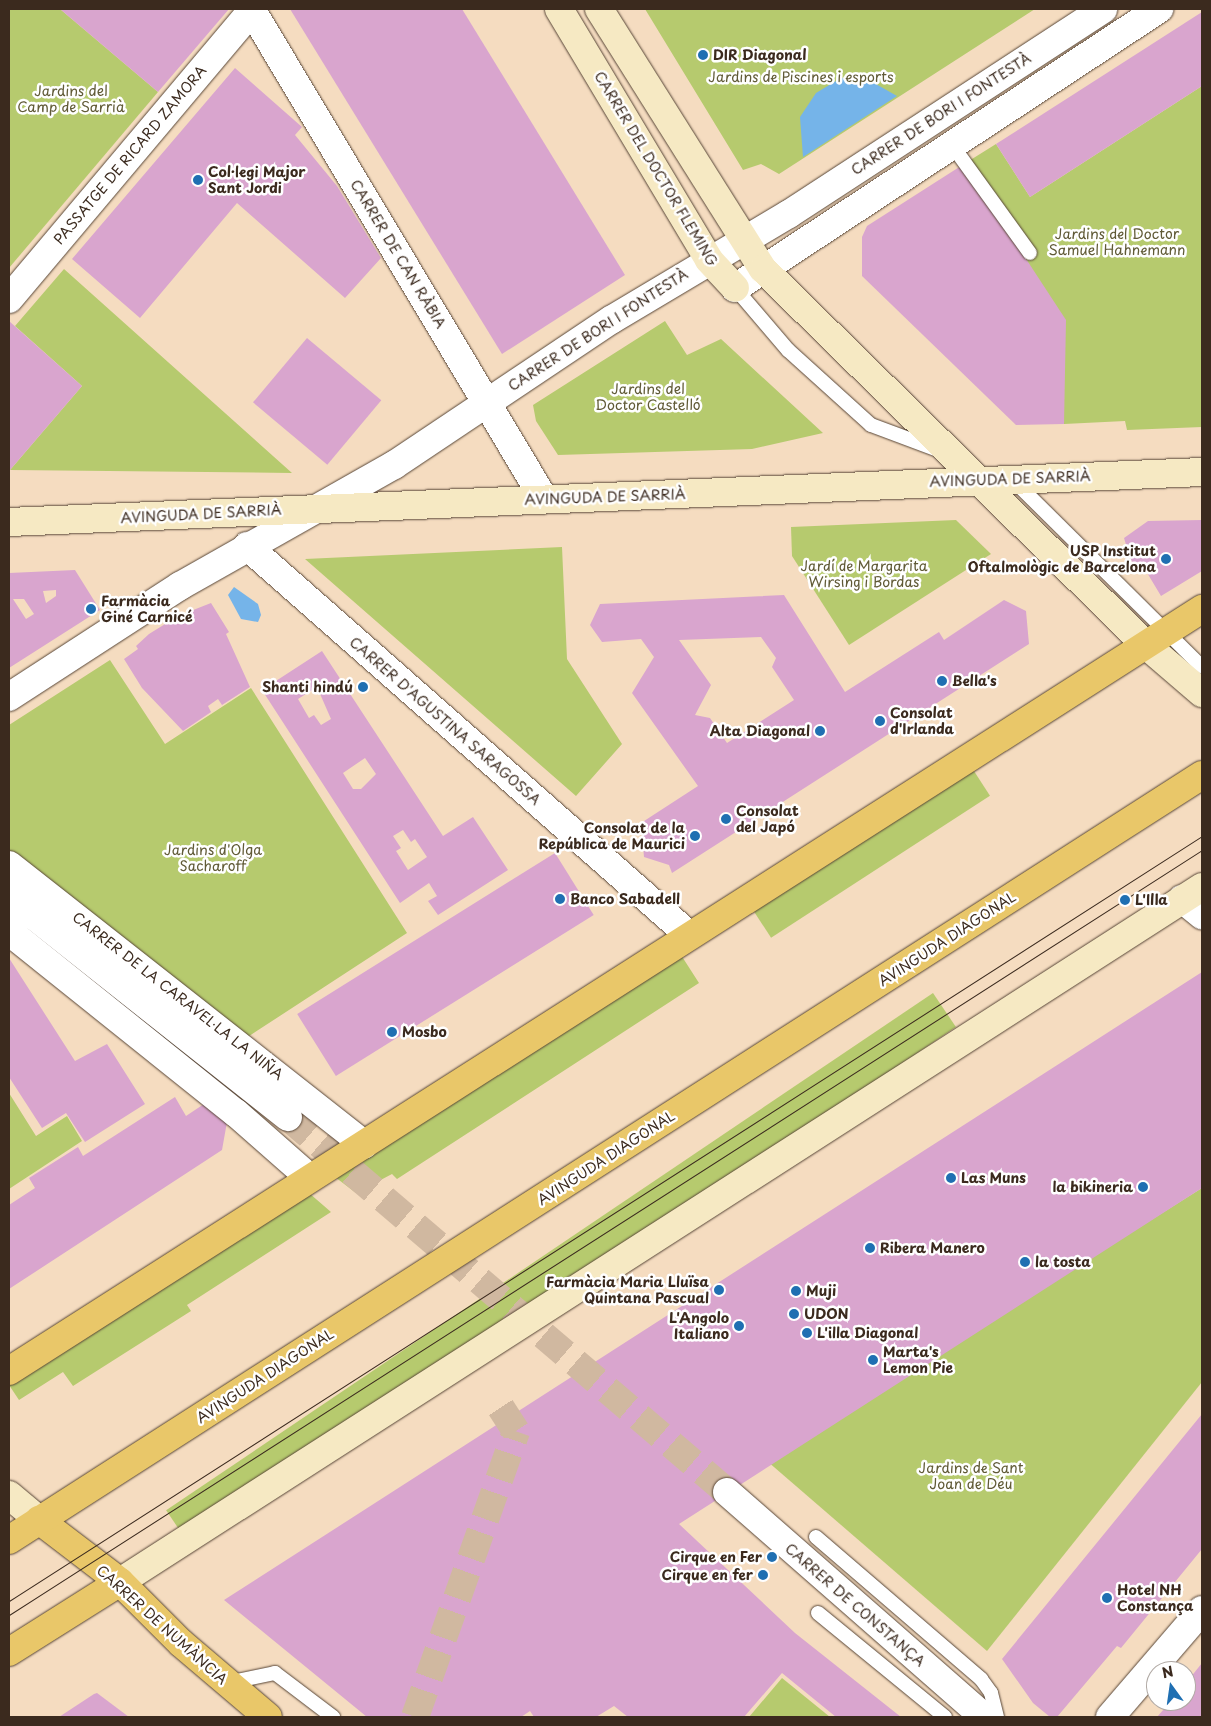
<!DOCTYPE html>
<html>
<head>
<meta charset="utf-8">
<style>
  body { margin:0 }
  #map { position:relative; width:1211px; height:1726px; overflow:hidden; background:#f5dcc0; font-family:"Playpen Sans",sans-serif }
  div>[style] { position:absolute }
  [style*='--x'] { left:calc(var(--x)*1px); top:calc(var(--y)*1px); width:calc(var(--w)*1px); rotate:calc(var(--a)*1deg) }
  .green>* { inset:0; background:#b6ca6e; transform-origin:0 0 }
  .water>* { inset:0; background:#75b4e9 }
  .building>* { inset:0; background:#d9a5ce; transform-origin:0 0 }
  .street-tunnel>* { height:28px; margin-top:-14px; transform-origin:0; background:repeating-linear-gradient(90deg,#d0b8a0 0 28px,transparent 0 42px) }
  .roads { filter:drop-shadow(0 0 1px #574536) drop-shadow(0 0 1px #574536) }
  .lane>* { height:14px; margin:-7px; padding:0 7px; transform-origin:7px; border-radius:7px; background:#fff }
  .street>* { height:28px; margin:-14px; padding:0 14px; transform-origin:14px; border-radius:14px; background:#fff }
  .secondary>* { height:28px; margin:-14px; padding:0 14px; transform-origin:14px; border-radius:14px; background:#f6e9c3 }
  .primary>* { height:28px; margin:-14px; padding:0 14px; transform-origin:14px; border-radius:14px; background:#e9c769 }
  .tram>* { height:1px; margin:-0.5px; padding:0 0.5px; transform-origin:0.5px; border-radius:0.5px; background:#3b2a1e }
  .dots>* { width:14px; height:14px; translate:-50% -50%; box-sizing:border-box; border:2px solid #fff; border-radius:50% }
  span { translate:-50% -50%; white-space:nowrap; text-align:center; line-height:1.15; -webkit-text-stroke:5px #fff; paint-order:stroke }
  .poi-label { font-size:14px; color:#3b2a1e; font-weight:700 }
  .left { translate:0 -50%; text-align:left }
  .right { translate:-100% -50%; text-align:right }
  .park-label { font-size:14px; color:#605a36 }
  .street-label { font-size:14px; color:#3b2a1e }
  .frame { position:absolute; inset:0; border:10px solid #3b2a1e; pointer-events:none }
  .north { position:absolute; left:1146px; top:1661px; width:50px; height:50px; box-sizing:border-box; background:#fff; border:1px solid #b1aaa5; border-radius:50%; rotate:346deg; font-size:14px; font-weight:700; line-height:20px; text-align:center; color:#3b2a1e }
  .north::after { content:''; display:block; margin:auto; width:18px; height:22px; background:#1f6fb2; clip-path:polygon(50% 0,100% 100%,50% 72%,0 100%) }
</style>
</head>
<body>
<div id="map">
  <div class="green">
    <div style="clip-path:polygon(9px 9px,60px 9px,158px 92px,9px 268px)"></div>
    <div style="clip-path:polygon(645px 9px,1035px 9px,779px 174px,761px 164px,743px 170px)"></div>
    <div style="clip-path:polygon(1202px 86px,1202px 427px,1127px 430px,1125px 421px,1064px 424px,964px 164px,996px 144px,1030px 197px)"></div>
    <div style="clip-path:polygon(64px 269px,292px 473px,10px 470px,82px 386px,15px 326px)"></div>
    <div style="clip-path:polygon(665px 321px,687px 355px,721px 339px,823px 433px,752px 449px,558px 455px,536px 421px,533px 405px)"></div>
    <div style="clip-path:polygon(956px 520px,991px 554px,849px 645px,792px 556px,791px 527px)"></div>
    <div style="clip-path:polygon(562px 547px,567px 659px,622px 744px,576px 796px,305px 559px)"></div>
    <div style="clip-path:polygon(110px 660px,165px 744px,251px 688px,407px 933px,243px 1040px,9px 853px,9px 725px)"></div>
    <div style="left:972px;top:768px;width:33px;height:261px;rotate:57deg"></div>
    <div style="clip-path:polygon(681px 955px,699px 983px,397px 1179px,392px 1174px,356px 1193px,335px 1177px)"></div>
    <div style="left:933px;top:993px;width:41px;height:925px;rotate:56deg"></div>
    <div style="clip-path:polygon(9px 1093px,36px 1136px,67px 1116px,82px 1141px,9px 1189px)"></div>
    <div style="clip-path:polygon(1202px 1188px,1202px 1382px,987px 1651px,767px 1461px)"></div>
    <div style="clip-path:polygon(309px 1193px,331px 1212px,187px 1305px,191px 1311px,73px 1386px,63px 1372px,19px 1400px,9px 1385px)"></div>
    <div style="clip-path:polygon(782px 1678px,830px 1717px,749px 1717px)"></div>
  </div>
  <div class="water">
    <div style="clip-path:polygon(841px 78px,867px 79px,897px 96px,803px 157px,800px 117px,816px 93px)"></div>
    <div style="clip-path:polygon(234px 587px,258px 604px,261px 615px,258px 622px,241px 619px,228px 595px)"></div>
  </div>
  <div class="building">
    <div style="clip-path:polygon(60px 9px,229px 9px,158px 92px)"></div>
    <div style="clip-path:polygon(290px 9px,462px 9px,625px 275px,502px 354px)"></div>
    <div style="clip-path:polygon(1202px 12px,1202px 86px,1030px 197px,996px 144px)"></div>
    <div style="clip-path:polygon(235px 68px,302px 127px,295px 135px,337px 186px,381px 258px,345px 298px,237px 203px,140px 318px,72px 259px)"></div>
    <div style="clip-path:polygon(964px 164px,1066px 320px,1064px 424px,1016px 425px,862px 276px,862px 237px,867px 226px)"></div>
    <div style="clip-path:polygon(9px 321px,82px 386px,10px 470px,9px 469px)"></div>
    <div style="left:307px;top:338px;width:97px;height:84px;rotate:40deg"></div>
    <div style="clip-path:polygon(1202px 520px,1202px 571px,1161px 596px,1146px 571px,1131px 561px,1124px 538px,1148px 521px)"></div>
    <div style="clip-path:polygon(evenodd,75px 570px,100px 610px,9px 668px,9px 573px,75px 570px,56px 590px,56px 596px,46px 603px,43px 591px,56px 590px,75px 570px,13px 599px,24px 599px,34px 614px,26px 619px,13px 599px)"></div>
    <div style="clip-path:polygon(evenodd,784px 595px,845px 692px,939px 632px,944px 640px,1004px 600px,1026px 611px,1029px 644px,672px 873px,669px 865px,644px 857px,641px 823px,698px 786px,632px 693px,654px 657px,641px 639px,602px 642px,590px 625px,600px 604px,784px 595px,761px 637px,776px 658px,772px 667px,794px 700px,727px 743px,710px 718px,695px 715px,711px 685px,679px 640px,761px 637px)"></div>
    <div style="clip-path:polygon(211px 603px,229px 632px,226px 634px,250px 687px,222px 705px,218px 699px,208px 706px,211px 712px,183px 731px,142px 688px,124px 659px,138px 649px,136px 646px,149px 634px,178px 616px)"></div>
    <div style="clip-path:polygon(evenodd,322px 651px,443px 836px,473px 817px,508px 870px,438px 915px,428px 901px,437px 896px,429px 883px,400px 903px,262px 690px,322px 651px,317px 687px,331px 719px,321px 725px,314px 715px,309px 718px,298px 699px,317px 687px,322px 651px,365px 758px,376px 774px,361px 789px,353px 789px,343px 773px,365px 758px,322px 651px,403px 830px,411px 842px,415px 839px,427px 857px,408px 870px,396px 851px,401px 848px,393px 836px,403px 830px)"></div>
    <div style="left:555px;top:853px;width:73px;height:304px;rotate:58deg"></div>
    <div style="clip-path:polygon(9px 958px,75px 1061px,107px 1044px,145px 1104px,85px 1142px,66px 1113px,42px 1128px,9px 1077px)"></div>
    <div style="clip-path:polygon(1202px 972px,1202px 1188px,679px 1524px,795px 1633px,901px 1717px,836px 1717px,782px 1673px,744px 1717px,628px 1717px,614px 1706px,596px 1717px,534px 1717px,530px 1711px,521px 1717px,367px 1717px,224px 1600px)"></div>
    <div style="clip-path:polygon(175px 1097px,186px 1116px,210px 1100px,227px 1122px,222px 1150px,9px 1289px,9px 1205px,35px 1188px,29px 1178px,78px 1147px,83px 1156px)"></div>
    <div style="clip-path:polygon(1202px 1414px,1202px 1549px,1121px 1648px,1117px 1646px,1057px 1717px,1050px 1717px,1033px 1703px,1002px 1659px)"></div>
    <div style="clip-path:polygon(1202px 1663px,1202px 1717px,1157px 1717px,1171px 1701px,1186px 1701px,1186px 1683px)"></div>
    <div style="clip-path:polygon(97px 1693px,129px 1717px,59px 1717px,94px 1694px)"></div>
  </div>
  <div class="street-tunnel">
    <div style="--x:288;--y:1117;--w:577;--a:40.5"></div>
    <div style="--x:415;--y:1717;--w:303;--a:-70.5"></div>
    <div style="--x:516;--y:1431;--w:38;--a:-123"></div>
  </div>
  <div class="roads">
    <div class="lane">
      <div style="--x:952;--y:145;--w:133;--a:54.2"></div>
      <div style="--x:735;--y:288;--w:82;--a:49.5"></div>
      <div style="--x:788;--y:350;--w:112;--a:42.1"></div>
      <div style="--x:871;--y:425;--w:75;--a:20.4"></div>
      <div style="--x:1014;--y:481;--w:264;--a:44.7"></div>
      <div style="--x:816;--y:1537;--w:218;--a:40.7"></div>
      <div style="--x:981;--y:1679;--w:17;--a:54"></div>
      <div style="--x:991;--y:1693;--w:25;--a:76"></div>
      <div style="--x:818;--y:1613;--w:164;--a:39.3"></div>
      <div style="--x:227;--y:1683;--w:49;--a:-11.8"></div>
      <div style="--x:275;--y:1673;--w:73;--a:37.2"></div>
    </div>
    <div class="street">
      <div style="--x:251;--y:9;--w:571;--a:59.12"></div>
      <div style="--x:735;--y:288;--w:508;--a:-33.35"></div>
      <div style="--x:9;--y:299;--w:378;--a:-49.9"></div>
      <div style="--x:247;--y:546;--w:589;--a:41.35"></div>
      <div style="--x:9;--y:697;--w:204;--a:-33"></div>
      <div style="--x:180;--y:586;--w:246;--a:-29.5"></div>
      <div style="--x:394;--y:465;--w:261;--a:-33.8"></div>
      <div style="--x:611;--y:320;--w:207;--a:-30.8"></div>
      <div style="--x:789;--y:214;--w:375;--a:-33.1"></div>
      <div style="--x:9;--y:865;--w:452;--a:38.2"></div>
      <div style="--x:9;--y:896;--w:356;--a:38.4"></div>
      <div style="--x:1182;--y:899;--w:26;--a:39"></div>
      <div style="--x:9;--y:921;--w:17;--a:66"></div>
      <div style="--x:16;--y:937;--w:282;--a:38.7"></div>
      <div style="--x:236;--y:1113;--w:98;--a:41.3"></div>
      <div style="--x:727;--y:1492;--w:342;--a:41.2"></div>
      <div style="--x:1110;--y:1717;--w:141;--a:-49.3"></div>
    </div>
    <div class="secondary">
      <div style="--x:559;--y:9;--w:292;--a:59.1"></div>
      <div style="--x:709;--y:260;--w:38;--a:47"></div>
      <div style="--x:599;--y:9;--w:307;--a:57.8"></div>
      <div style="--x:763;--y:269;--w:537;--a:44.47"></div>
      <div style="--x:1146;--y:645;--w:74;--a:40.6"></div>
      <div style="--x:9;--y:522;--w:1194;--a:-2.4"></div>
      <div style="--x:9;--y:1495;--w:39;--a:40"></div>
      <div style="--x:120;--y:1582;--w:1286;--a:-32.71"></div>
    </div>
    <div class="primary">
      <div style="--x:9;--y:1371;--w:1416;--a:-32.57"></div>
      <div style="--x:39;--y:1520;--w:102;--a:37.4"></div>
      <div style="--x:120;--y:1582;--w:86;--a:45"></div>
      <div style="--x:181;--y:1643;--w:114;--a:40.4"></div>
      <div style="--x:9;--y:1540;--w:1417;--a:-32.67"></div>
      <div style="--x:9;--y:1652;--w:131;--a:-32.2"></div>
    </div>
  </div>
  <div class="tram">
    <div style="--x:9;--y:1601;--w:1417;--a:-32.67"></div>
    <div style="--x:9;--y:1615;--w:1417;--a:-32.67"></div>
  </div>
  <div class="dots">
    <div style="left:703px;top:55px;background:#1f6fb2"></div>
    <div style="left:198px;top:180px;background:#1f6fb2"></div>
    <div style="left:1166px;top:559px;background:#1f6fb2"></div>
    <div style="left:91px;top:609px;background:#1f6fb2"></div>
    <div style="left:942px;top:681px;background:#1f6fb2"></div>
    <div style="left:363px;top:687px;background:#1f6fb2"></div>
    <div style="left:880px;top:721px;background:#1f6fb2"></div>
    <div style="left:820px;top:731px;background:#1f6fb2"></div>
    <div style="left:726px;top:819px;background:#1f6fb2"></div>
    <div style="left:695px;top:836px;background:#1f6fb2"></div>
    <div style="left:560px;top:899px;background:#1f6fb2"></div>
    <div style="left:1125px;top:900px;background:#1f6fb2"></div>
    <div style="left:392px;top:1032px;background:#1f6fb2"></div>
    <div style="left:951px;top:1178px;background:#1f6fb2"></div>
    <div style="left:1143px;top:1187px;background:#1f6fb2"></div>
    <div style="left:870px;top:1248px;background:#1f6fb2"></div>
    <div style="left:1025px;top:1262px;background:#1f6fb2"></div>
    <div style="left:719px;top:1290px;background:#1f6fb2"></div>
    <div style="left:796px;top:1291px;background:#1f6fb2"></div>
    <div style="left:794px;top:1314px;background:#1f6fb2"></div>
    <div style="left:739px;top:1326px;background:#1f6fb2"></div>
    <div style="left:807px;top:1333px;background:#1f6fb2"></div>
    <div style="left:873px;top:1360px;background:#1f6fb2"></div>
    <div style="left:772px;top:1557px;background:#1f6fb2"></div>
    <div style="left:763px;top:1575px;background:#1f6fb2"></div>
    <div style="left:1107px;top:1598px;background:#1f6fb2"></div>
  </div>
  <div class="poi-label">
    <span class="left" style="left:713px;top:55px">DIR Diagonal</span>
    <span class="left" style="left:208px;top:180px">Col·legi Major<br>Sant Jordi</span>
    <span class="right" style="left:1156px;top:559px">USP Institut<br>Oftalmològic de Barcelona</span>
    <span class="left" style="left:101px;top:609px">Farmàcia<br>Giné Carnicé</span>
    <span class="left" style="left:952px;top:681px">Bella's</span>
    <span class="right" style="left:353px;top:687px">Shanti hindú</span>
    <span class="left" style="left:890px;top:721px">Consolat<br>d'Irlanda</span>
    <span class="right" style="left:810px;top:731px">Alta Diagonal</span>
    <span class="left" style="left:736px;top:819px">Consolat<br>del Japó</span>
    <span class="right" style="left:685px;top:836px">Consolat de la<br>República de Maurici</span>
    <span class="left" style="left:570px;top:899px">Banco Sabadell</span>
    <span class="left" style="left:1135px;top:900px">L'Illa</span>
    <span class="left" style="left:402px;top:1032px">Mosbo</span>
    <span class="left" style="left:961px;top:1178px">Las Muns</span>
    <span class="right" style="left:1133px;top:1187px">la bikineria</span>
    <span class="left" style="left:880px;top:1248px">Ribera Manero</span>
    <span class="left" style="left:1035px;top:1262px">la tosta</span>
    <span class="right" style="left:709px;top:1290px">Farmàcia Maria Lluïsa<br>Quintana Pascual</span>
    <span class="left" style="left:806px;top:1291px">Muji</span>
    <span class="left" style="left:804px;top:1314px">UDON</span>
    <span class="right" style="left:729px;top:1326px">L'Angolo<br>Italiano</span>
    <span class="left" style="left:817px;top:1333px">L'illa Diagonal</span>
    <span class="left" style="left:883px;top:1360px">Marta's<br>Lemon Pie</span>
    <span class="right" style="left:762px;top:1557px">Cirque en Fer</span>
    <span class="right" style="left:753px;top:1575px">Cirque en fer</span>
    <span class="left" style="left:1117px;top:1598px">Hotel NH<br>Constança</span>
  </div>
  <div class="park-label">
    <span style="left:801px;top:77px">Jardins de Piscines i esports</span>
    <span style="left:71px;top:99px">Jardins del<br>Camp de Sarrià</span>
    <span style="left:1117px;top:242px">Jardins del Doctor<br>Samuel Hahnemann</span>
    <span style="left:648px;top:397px">Jardins del<br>Doctor Castelló</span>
    <span style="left:864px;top:574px">Jardí de Margarita<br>Wirsing i Bordas</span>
    <span style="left:213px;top:858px">Jardins d'Olga<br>Sacharoff</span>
    <span style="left:971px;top:1476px">Jardins de Sant<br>Joan de Déu</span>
  </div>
  <div class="street-label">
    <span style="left:941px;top:114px;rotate:-33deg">CARRER DE BORI I FONTESTÀ</span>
    <span style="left:130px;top:155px;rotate:-50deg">PASSATGE DE RICARD ZAMORA</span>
    <span style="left:656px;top:169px;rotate:59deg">CARRER DEL DOCTOR FLEMING</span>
    <span style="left:398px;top:254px;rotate:59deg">CARRER DE CAN RÀBIA</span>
    <span style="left:598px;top:330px;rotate:-33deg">CARRER DE BORI I FONTESTÀ</span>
    <span style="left:1010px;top:479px;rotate:-2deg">AVINGUDA DE SARRIÀ</span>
    <span style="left:605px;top:497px;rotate:-2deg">AVINGUDA DE SARRIÀ</span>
    <span style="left:201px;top:514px;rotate:-3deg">AVINGUDA DE SARRIÀ</span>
    <span style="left:445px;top:721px;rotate:41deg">CARRER D'AGUSTINA SARAGOSSA</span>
    <span style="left:947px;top:939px;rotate:-33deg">AVINGUDA DIAGONAL</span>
    <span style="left:178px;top:996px;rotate:38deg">CARRER DE LA CARAVEL·LA LA NIÑA</span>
    <span style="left:606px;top:1158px;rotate:-33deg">AVINGUDA DIAGONAL</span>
    <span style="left:265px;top:1376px;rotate:-33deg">AVINGUDA DIAGONAL</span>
    <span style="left:855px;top:1605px;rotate:41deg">CARRER DE CONSTANÇA</span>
    <span style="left:162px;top:1625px;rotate:42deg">CARRER DE NUMÀNCIA</span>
  </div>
  <div class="frame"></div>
  <div class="north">N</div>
</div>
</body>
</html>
